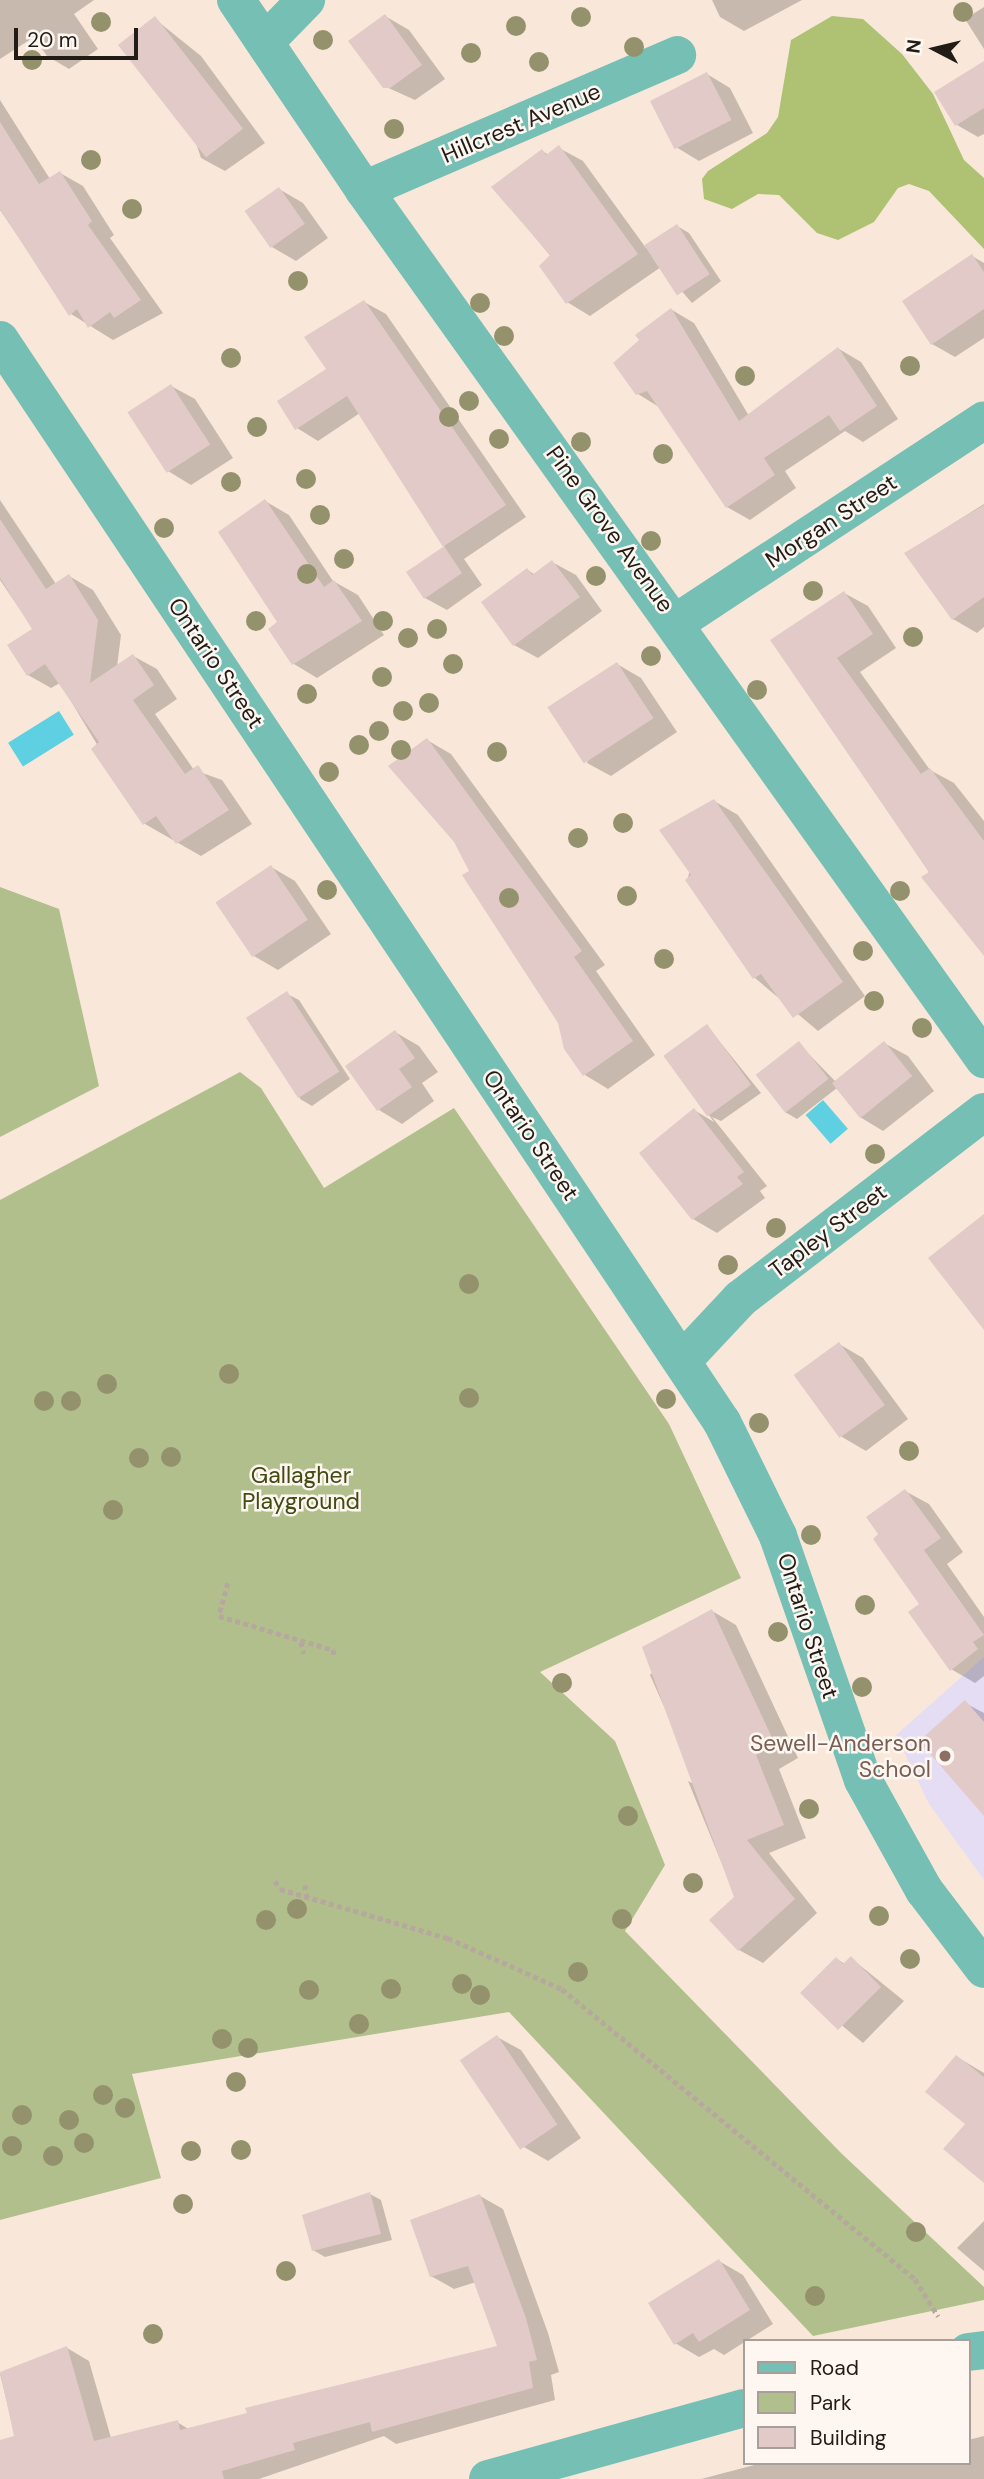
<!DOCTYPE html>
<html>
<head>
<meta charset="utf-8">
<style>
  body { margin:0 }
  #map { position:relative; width:984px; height:2479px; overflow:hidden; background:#f9e8d9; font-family:"DM Sans",sans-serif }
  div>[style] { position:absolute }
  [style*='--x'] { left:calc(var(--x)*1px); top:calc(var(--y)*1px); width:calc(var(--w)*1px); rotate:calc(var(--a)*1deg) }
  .education>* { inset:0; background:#e5ddf3 }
  .green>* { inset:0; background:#b1bf8c }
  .forest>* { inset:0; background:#afc274 }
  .water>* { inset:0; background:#5ed0e1; transform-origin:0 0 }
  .shadow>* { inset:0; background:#0003 }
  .building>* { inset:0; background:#e2cac8; transform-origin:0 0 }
  .path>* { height:4.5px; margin-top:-2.25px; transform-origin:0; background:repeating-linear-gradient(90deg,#b6a89c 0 5px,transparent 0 8.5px) }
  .minor>* { height:38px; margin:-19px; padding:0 19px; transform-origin:19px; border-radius:19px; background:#76bfb4 }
  .trees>* { width:20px; height:20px; margin:-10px; border-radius:50%; background:#94926c }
  .dots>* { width:19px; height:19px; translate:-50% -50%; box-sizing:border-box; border:4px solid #fef7f1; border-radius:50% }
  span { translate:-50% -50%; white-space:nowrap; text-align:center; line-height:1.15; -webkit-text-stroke:5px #fef7f1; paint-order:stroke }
  .street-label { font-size:23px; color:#221c17 }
  .park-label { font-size:23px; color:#414c13 }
  .education-label { font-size:23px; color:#785e54 }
  .right { translate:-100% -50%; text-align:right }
  .legend { position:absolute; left:743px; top:2339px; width:228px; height:126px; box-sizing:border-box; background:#fef7f1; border:2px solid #a69f9a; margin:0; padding:9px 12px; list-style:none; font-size:21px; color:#221c17 }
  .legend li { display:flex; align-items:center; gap:14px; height:35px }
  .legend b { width:35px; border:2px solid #a69f9a }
  .north { position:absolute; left:900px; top:14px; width:70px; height:70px; -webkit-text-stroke:5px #fef7f1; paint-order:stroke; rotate:277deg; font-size:19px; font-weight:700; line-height:28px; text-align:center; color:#221c17 }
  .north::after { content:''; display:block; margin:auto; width:24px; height:32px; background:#221c17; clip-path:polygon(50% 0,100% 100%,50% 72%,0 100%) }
  .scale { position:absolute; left:14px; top:28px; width:124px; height:32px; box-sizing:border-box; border:4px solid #221c17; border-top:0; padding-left:9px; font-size:21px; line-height:24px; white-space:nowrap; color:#221c17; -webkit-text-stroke:5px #fef7f1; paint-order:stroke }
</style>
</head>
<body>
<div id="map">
  <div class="education">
    <div style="clip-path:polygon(984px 1657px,984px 1880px,929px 1804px,896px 1735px)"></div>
  </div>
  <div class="green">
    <div style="clip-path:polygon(0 887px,59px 909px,99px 1086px,0 1137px)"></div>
    <div style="clip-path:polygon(240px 1072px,261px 1088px,324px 1188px,454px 1108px,669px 1424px,741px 1578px,540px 1672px,615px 1741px,665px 1865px,625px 1931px,841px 2153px,984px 2287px,984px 2300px,813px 2336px,509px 2012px,132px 2074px,161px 2178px,0 2220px,0 1200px)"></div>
  </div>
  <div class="forest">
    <div style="clip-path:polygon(832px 16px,863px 19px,902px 54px,933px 94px,964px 160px,984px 178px,984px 249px,929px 191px,909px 184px,898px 188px,874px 222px,838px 240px,817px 233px,779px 195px,758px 194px,732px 209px,704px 199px,702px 179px,708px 171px,767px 133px,778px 117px,791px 40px)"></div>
  </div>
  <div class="water">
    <div style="left:59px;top:711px;width:28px;height:60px;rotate:58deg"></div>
    <div style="left:823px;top:1100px;width:38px;height:23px;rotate:49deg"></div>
  </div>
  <div class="shadow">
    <div style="clip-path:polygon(0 0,94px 0,74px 14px,98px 49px,69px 69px,47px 56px,34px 37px,0 59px)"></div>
    <div style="clip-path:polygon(712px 0,802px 0,744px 31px,720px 17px)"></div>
    <div style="clip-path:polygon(984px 7px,984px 49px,965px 19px)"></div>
    <div style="clip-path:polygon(385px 16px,409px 30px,445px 79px,415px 100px,384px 86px)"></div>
    <div style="clip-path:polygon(155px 19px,201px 56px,265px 143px,225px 171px,201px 158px)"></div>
    <div style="clip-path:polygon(984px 63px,984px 134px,978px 137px,957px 125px)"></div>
    <div style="clip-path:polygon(707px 74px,730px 88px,753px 133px,699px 161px,676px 147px)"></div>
    <div style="clip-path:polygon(0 100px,50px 179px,60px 173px,83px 186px,114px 235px,110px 238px,163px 313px,113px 340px,71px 314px,0 210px)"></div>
    <div style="clip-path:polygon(559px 148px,583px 161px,646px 248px,677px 226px,689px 233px,721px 281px,692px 303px,661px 267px,590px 316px,567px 302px,552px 258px,494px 187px,542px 151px,549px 155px)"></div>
    <div style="clip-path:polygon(279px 189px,303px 203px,328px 238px,296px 261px,272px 247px)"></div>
    <div style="clip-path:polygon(972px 256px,984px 263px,984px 338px,955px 357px,932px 344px)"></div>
    <div style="clip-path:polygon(364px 302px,386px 314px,526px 517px,464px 559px,482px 585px,447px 610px,425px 598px,408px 572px,445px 547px,360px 413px,318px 441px,297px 428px)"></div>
    <div style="clip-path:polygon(672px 310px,694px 323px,749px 416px,839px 349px,861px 362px,898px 419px,863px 442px,845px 431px,785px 471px,796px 488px,750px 520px,727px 507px,659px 407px,638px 394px)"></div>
    <div style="clip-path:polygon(171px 386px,195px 399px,233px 458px,191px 485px,168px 471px)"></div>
    <div style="clip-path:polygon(0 500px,56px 584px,69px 576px,93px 590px,121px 635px,117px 667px,133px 656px,157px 669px,177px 699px,155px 714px,194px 770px,222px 780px,252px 824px,201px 856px,145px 824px,60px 683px,51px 688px,28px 675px,34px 630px,0 580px)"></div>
    <div style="clip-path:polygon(265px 501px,289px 515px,333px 581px,358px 595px,384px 635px,317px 678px,294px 664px,280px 622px)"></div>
    <div style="clip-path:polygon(984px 504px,984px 627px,977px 633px,953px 619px,906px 553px)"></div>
    <div style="clip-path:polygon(552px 562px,576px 575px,602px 611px,538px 658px,514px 645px,528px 570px,535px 575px)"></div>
    <div style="clip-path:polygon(844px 593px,868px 606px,896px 648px,860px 672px,930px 770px,954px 783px,984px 821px,984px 953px,772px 641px)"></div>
    <div style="clip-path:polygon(617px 664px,641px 678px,677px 732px,611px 776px,587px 763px)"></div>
    <div style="clip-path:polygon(427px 740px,451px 754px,605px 965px,596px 971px,655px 1055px,608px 1089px,585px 1075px,566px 1048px,560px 1022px,472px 872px)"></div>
    <div style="clip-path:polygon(714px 801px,738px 815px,865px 996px,818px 1031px,755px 978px,687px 880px)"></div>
    <div style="clip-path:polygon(271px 867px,295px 881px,331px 934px,278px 970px,254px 956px)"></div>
    <div style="clip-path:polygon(287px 994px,299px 1000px,350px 1079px,312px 1106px,300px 1099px)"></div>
    <div style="clip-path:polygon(707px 1026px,761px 1093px,721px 1121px,712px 1117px,767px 1186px,760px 1191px,765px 1198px,717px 1233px,693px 1219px,642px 1153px,694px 1110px,714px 1122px,667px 1057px)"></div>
    <div style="clip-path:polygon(395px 1032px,419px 1046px,438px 1072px,422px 1083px,434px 1101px,402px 1124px,379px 1110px)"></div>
    <div style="clip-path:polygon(884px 1043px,908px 1056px,934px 1091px,883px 1131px,860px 1117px,837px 1088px,797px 1119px,785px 1112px,799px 1044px,835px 1081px)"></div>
    <div style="clip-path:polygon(839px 1344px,863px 1358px,908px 1419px,866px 1451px,842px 1437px)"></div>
    <div style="clip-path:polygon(905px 1491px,929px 1504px,963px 1552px,947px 1564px,984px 1617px,984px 1676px,975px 1683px,951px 1669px,922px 1604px)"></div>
    <div style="clip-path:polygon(712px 1611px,736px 1625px,798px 1758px,779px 1769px,806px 1838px,769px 1853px,817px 1913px,763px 1963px,739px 1950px,712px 1920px,736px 1898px,688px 1781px,700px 1787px,650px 1675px)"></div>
    <div style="clip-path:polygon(965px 1703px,984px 1713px,984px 1813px)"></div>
    <div style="clip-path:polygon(851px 1958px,904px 2001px,863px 2043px,803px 1993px,837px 1959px,845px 1964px)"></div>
    <div style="clip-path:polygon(497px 2037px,521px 2050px,581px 2138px,548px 2161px,524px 2147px)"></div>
    <div style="clip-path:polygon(957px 2057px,984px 2073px,984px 2180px,967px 2124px)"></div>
    <div style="clip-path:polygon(370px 2194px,381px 2200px,392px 2240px,325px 2257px,313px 2250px)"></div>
    <div style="clip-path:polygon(480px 2196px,503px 2209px,548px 2333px,559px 2372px,551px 2375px,555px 2400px,396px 2444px,384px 2436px,259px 2479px,0 2479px,0 2442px,16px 2438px,0 2374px,67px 2348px,89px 2361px,111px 2438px,177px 2422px,190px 2430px,499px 2347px,476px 2282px,454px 2289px,431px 2276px)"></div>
    <div style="clip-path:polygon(984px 2221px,984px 2271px,957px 2248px)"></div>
    <div style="clip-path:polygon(719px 2261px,743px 2275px,773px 2324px,724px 2355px,714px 2349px,699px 2357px,675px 2343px)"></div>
    <div style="clip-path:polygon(984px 2436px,984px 2479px,701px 2479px,762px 2463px,968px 2463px,968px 2440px)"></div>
  </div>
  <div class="building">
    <div style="clip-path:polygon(385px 14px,422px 65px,390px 88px,383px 88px,348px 41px)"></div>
    <div style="left:155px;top:16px;width:143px;height:47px;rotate:52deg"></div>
    <div style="clip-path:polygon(984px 61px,984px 108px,955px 126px,934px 92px)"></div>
    <div style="left:707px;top:72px;width:54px;height:64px;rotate:63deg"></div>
    <div style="clip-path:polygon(0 122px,39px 184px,60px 171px,92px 221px,88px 225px,141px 300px,114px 318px,110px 312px,88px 328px,77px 309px,69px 316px,0 209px)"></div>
    <div style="clip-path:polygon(559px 145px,638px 254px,566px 304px,539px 266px,550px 255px,491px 187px,542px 149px,546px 155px)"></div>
    <div style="left:279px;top:187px;width:45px;height:42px;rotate:55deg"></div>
    <div style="left:677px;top:224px;width:60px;height:39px;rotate:57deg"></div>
    <div style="clip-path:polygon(972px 254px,984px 272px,984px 309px,931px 345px,902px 301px)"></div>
    <div style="clip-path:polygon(364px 300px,506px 505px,444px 546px,462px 573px,424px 599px,406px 572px,443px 547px,347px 396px,295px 430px,277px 401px,326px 369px,304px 337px)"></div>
    <div style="clip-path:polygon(671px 308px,739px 421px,838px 347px,877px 406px,840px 431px,829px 415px,764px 458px,775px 475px,726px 508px,647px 391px,636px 395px,613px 363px,639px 340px,635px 335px)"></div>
    <div style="left:171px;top:384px;width:72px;height:52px;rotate:57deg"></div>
    <div style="clip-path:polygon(265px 499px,324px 587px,334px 580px,362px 621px,292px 665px,268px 629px,277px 622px,218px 532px)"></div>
    <div style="clip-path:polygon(984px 505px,984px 597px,952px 620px,904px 553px)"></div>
    <div style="clip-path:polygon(0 519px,46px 589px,69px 574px,98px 620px,90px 683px,133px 654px,154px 685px,133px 700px,185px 774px,198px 765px,229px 810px,176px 844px,156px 816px,143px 825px,91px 749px,99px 742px,45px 664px,27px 676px,7px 645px,32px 629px,0 578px)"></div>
    <div style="clip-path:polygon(552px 560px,580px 597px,513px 646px,481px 602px,527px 568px,532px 575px)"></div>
    <div style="clip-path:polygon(844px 591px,873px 634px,837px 658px,921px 774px,930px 768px,984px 841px,984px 956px,921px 877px,929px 872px,770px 640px)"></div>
    <div style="left:617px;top:662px;width:67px;height:83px;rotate:57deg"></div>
    <div style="clip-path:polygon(427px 738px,582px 951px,574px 957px,633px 1041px,583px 1076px,564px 1049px,558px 1023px,462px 875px,469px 871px,454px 842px,388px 766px)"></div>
    <div style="clip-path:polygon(714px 799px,843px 982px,793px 1018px,761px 974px,753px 979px,685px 880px,691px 875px,659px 830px)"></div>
    <div style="left:271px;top:865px;width:66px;height:67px;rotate:56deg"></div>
    <div style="left:287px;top:991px;width:96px;height:49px;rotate:57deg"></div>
    <div style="left:707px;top:1024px;width:75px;height:54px;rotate:54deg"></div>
    <div style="clip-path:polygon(395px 1030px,415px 1058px,399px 1069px,412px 1087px,377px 1111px,345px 1066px)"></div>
    <div style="left:799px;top:1041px;width:48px;height:55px;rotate:52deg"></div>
    <div style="left:884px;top:1041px;width:45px;height:67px;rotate:51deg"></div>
    <div style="clip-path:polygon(694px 1108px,744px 1172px,737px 1177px,743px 1184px,692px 1220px,639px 1153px)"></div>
    <div style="clip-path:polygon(984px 1214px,984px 1330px,928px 1258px)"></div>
    <div style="left:839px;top:1342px;width:78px;height:56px;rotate:54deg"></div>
    <div style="clip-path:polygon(905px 1489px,941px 1538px,924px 1550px,984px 1635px,973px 1642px,978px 1649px,950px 1671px,908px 1612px,919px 1604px,873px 1539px,878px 1534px,866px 1517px)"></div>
    <div style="clip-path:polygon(712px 1609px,775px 1744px,756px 1755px,784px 1825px,747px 1840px,795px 1899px,738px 1951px,709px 1920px,734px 1897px,642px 1647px)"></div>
    <div style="clip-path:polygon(965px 1700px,984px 1722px,984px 1816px,919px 1741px)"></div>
    <div style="clip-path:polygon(851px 1956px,881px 1987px,838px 2030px,800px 1993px,836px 1957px,843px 1964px)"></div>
    <div style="left:497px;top:2035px;width:108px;height:45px;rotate:56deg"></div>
    <div style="clip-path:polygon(956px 2055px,984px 2077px,984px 2183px,943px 2149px,965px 2124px,925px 2092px)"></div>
    <div style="clip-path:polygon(370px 2192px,381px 2234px,312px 2251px,302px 2215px)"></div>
    <div style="clip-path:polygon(480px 2194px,526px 2318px,537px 2360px,529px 2362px,533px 2388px,372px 2432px,370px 2422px,293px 2443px,295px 2450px,222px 2471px,224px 2479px,0 2479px,0 2440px,14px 2436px,0 2372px,67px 2346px,94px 2441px,178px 2420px,180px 2430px,247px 2413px,245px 2408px,497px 2346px,468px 2266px,430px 2277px,410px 2220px)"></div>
    <div style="clip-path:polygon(719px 2259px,750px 2310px,699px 2342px,693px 2333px,674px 2345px,648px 2303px)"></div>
  </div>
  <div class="path">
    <div style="--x:228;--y:1583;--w:34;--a:105"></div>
    <div style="--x:219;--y:1616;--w:120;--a:16.5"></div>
    <div style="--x:334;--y:1650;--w:8;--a:97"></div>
    <div style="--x:301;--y:1642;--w:12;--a:76"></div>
    <div style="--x:275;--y:1881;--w:9;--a:58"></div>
    <div style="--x:280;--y:1889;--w:175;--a:16.3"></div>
    <div style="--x:448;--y:1938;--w:125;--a:24.1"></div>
    <div style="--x:562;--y:1989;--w:457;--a:39.4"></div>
    <div style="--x:915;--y:2279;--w:44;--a:58.1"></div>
    <div style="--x:305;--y:1885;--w:12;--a:81"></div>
  </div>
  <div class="minor">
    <div style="--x:236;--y:0;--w:229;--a:56"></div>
    <div style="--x:364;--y:190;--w:1068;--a:54.49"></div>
    <div style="--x:265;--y:42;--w:59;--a:-45.7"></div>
    <div style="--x:364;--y:190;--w:341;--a:-23.3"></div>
    <div style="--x:0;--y:340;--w:1301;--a:56.29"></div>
    <div style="--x:722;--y:1422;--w:127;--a:63.8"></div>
    <div style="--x:778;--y:1536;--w:258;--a:70.8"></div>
    <div style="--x:863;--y:1780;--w:126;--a:61"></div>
    <div style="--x:924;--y:1890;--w:99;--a:52.8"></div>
    <div style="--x:677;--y:622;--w:367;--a:-33.3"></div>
    <div style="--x:683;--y:1360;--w:83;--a:-46.9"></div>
    <div style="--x:740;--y:1299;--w:307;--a:-37.5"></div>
    <div style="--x:968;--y:2352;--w:16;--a:-7"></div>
    <div style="--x:488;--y:2479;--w:266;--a:-15.5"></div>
  </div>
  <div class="trees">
    <div style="left:963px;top:12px"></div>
    <div style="left:581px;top:17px"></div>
    <div style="left:101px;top:22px"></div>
    <div style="left:516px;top:26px"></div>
    <div style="left:323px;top:40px"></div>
    <div style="left:634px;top:47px"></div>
    <div style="left:471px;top:53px"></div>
    <div style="left:32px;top:60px"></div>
    <div style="left:539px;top:62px"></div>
    <div style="left:394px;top:129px"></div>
    <div style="left:91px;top:160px"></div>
    <div style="left:132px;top:209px"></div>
    <div style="left:298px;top:281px"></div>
    <div style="left:480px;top:303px"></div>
    <div style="left:504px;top:336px"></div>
    <div style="left:231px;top:358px"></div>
    <div style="left:910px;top:366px"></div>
    <div style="left:745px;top:376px"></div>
    <div style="left:469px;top:401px"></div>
    <div style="left:449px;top:417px"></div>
    <div style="left:257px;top:427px"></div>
    <div style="left:499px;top:439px"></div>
    <div style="left:581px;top:442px"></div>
    <div style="left:663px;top:454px"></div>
    <div style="left:306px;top:479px"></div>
    <div style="left:231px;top:482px"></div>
    <div style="left:320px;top:515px"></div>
    <div style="left:164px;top:528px"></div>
    <div style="left:651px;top:541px"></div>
    <div style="left:344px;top:559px"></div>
    <div style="left:307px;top:574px"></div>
    <div style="left:596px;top:576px"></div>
    <div style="left:813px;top:591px"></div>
    <div style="left:256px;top:621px"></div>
    <div style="left:383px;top:621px"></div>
    <div style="left:437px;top:629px"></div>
    <div style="left:913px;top:637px"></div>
    <div style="left:408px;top:638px"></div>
    <div style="left:651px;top:656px"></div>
    <div style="left:453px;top:664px"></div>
    <div style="left:382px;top:677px"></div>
    <div style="left:757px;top:690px"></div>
    <div style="left:307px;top:694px"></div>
    <div style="left:429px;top:703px"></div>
    <div style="left:403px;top:711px"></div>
    <div style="left:379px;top:731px"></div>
    <div style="left:359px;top:745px"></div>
    <div style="left:401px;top:750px"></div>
    <div style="left:497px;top:752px"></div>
    <div style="left:329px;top:772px"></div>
    <div style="left:623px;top:823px"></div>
    <div style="left:578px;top:838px"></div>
    <div style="left:327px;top:890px"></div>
    <div style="left:900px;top:891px"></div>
    <div style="left:627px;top:896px"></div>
    <div style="left:509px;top:898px"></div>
    <div style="left:863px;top:951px"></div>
    <div style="left:664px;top:959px"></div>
    <div style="left:874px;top:1001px"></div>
    <div style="left:922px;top:1028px"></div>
    <div style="left:875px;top:1154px"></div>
    <div style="left:776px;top:1228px"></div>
    <div style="left:728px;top:1265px"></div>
    <div style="left:469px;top:1284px"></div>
    <div style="left:229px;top:1374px"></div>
    <div style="left:107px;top:1384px"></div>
    <div style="left:469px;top:1398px"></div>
    <div style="left:666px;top:1399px"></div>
    <div style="left:44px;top:1401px"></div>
    <div style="left:71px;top:1401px"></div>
    <div style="left:759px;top:1423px"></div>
    <div style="left:909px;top:1451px"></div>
    <div style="left:171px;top:1457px"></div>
    <div style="left:139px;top:1458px"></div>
    <div style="left:113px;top:1510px"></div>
    <div style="left:811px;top:1535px"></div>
    <div style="left:865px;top:1605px"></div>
    <div style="left:778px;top:1632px"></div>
    <div style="left:562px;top:1683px"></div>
    <div style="left:862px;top:1687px"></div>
    <div style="left:809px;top:1809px"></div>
    <div style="left:628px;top:1816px"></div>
    <div style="left:693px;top:1883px"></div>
    <div style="left:297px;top:1909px"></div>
    <div style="left:879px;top:1916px"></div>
    <div style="left:622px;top:1919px"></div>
    <div style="left:266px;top:1920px"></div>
    <div style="left:910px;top:1959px"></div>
    <div style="left:578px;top:1972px"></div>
    <div style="left:462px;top:1984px"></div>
    <div style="left:391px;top:1989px"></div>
    <div style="left:309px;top:1990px"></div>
    <div style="left:480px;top:1995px"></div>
    <div style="left:359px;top:2024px"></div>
    <div style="left:222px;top:2039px"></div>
    <div style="left:248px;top:2048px"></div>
    <div style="left:236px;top:2082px"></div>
    <div style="left:103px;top:2095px"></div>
    <div style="left:125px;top:2108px"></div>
    <div style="left:22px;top:2115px"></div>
    <div style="left:69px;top:2120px"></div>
    <div style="left:84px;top:2143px"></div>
    <div style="left:12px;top:2146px"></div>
    <div style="left:241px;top:2150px"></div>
    <div style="left:191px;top:2151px"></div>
    <div style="left:53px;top:2156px"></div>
    <div style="left:183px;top:2204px"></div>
    <div style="left:916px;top:2232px"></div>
    <div style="left:286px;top:2271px"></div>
    <div style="left:815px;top:2296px"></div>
    <div style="left:153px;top:2334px"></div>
  </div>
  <div class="dots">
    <div style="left:945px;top:1756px;background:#8d6e63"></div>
  </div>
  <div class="street-label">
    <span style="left:521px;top:123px;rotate:-23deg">Hillcrest Avenue</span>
    <span style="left:831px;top:521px;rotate:-33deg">Morgan Street</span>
    <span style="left:610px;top:529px;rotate:54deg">Pine Grove Avenue</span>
    <span style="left:216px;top:663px;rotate:56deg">Ontario Street</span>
    <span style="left:531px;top:1135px;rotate:56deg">Ontario Street</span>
    <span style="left:828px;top:1231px;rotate:-37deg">Tapley Street</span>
    <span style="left:808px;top:1626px;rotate:72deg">Ontario Street</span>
  </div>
  <div class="park-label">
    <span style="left:301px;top:1488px">Gallagher<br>Playground</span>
  </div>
  <div class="education-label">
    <span class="right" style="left:931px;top:1756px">Sewell-Anderson<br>School</span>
  </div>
  <ul class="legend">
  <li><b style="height:9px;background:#76bfb4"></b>Road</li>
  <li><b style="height:19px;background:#b1bf8c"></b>Park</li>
  <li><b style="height:19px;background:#e2cac8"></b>Building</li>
  </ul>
  <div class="north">N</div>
  <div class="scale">20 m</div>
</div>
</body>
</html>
